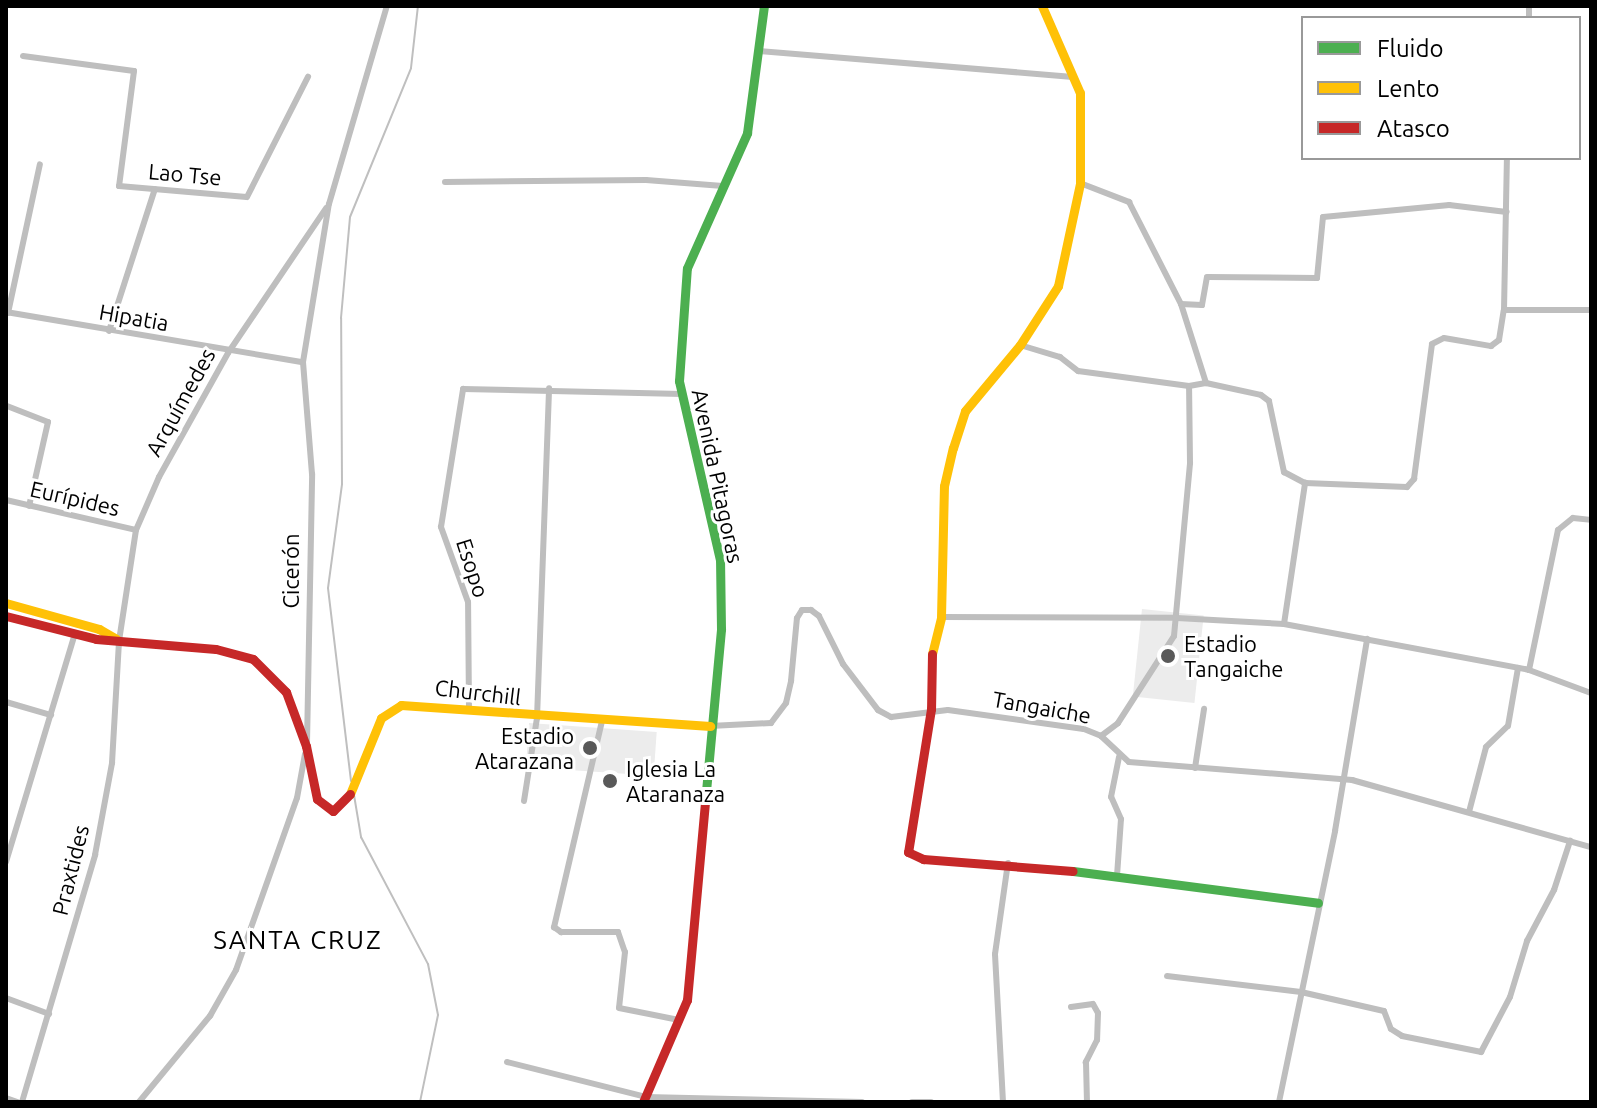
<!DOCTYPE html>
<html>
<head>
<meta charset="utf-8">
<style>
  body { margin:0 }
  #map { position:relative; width:1597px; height:1108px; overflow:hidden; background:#fff; font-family:Ubuntu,sans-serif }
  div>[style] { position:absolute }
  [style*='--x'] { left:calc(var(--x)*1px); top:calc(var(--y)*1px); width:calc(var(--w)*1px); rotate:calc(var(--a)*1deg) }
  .green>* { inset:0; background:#ececec; transform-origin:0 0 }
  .stream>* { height:2px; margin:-1px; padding:0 1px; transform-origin:1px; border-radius:1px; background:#bfbfbf }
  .street>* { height:6px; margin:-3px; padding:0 3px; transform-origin:3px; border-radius:3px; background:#bebebe }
  .fast>* { height:9px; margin:-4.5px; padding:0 4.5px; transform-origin:4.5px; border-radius:4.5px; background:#4caf50 }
  .slow>* { height:9px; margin:-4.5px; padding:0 4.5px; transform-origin:4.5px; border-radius:4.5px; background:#ffc107 }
  .jam>* { height:9px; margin:-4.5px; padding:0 4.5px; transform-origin:4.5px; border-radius:4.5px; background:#c62828 }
  .dots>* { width:22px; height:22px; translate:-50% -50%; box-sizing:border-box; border:4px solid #fff; border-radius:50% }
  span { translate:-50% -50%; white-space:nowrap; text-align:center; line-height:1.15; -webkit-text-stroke:6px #fff; paint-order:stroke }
  .street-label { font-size:22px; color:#000 }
  .poi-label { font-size:22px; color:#000 }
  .left { translate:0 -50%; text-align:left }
  .right { translate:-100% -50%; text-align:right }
  .quarter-label { font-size:26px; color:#000; letter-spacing:2px }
  .frame { position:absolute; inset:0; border:8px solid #000; pointer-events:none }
  .legend { position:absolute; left:1301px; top:16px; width:280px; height:144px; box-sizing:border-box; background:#fff; border:2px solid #999; margin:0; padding:10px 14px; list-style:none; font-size:24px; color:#000 }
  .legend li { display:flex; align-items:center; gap:16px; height:40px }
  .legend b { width:40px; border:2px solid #999 }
</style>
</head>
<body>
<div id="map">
  <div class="green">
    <div style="left:1142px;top:609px;width:62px;height:88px;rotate:6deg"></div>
    <div style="left:529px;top:723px;width:128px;height:44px;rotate:4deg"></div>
  </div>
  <div class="stream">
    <div style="--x:351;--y:781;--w:194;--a:-96.8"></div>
    <div style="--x:328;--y:588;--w:105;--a:-82.3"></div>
    <div style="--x:342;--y:484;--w:166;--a:-90.3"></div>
    <div style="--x:341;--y:318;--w:101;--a:-84.9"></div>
    <div style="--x:350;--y:217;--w:161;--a:-67.7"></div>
    <div style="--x:411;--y:68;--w:62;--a:-83.6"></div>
    <div style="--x:354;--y:795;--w:43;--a:80.5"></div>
    <div style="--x:361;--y:837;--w:144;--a:62.2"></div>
    <div style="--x:428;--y:964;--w:52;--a:78.9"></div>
    <div style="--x:438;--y:1015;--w:89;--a:101.7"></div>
  </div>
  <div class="street">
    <div style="--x:1529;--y:18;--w:12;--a:-90"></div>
    <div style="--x:758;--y:51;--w:316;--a:4.7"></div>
    <div style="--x:23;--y:56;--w:112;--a:7.7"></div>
    <div style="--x:134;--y:71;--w:116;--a:97.4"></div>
    <div style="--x:119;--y:186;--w:128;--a:4.9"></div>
    <div style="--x:247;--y:197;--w:135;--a:-63.1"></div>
    <div style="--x:445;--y:182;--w:201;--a:-0.6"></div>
    <div style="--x:646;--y:180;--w:77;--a:4.5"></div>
    <div style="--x:1080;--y:183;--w:53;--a:21.2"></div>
    <div style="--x:1129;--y:202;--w:114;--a:63"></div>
    <div style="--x:1181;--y:304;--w:83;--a:72.4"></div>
    <div style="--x:1206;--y:383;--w:56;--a:12.3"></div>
    <div style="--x:1261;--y:395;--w:10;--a:37"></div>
    <div style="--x:1269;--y:401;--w:73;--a:78.1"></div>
    <div style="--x:1284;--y:472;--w:24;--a:28"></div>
    <div style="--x:1305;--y:483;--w:102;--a:2.2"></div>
    <div style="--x:1407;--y:487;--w:11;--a:-49"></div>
    <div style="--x:1414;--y:479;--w:136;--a:-82.4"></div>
    <div style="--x:1432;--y:344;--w:13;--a:-27"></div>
    <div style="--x:1444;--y:338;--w:48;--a:9.7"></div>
    <div style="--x:1491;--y:346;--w:10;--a:-37"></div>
    <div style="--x:1499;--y:340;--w:30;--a:-81"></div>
    <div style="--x:1504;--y:310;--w:152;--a:-88.9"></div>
    <div style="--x:1181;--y:304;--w:21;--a:3"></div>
    <div style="--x:1202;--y:305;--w:28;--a:-80"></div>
    <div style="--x:1207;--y:277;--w:110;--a:0.5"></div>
    <div style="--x:1317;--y:278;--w:61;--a:-84.4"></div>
    <div style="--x:1323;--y:217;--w:127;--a:-5.4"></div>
    <div style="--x:1449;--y:205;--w:58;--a:6.9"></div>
    <div style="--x:1504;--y:310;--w:87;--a:0"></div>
    <div style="--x:6;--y:312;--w:301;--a:9.6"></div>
    <div style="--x:8;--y:313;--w:152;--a:-77.9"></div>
    <div style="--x:109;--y:331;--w:149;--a:-72.1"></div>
    <div style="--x:1020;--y:345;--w:42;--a:16.7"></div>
    <div style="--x:1060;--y:357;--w:23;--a:38"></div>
    <div style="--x:1078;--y:371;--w:112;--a:7.7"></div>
    <div style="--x:7;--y:406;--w:44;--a:21.3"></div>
    <div style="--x:48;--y:422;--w:86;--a:102.7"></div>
    <div style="--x:6;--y:500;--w:133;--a:13"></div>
    <div style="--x:941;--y:617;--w:236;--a:0.2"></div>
    <div style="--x:1177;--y:618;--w:107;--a:3.2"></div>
    <div style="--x:1284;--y:624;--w:249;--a:10.6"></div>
    <div style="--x:1529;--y:670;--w:143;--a:-78.3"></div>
    <div style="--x:1558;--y:530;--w:19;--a:-39"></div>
    <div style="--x:1573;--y:518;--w:18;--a:6"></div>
    <div style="--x:1284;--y:624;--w:143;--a:-81.5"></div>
    <div style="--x:1529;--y:670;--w:66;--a:20.4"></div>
    <div style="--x:6;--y:702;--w:47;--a:16.1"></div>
    <div style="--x:469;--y:709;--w:107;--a:-90.5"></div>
    <div style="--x:468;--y:602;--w:80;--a:-109.8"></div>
    <div style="--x:441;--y:527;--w:140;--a:-80.9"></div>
    <div style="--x:463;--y:389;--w:219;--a:1.3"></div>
    <div style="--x:602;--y:721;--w:212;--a:103.1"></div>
    <div style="--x:554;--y:927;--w:9;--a:36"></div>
    <div style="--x:561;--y:932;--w:57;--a:0"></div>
    <div style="--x:618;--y:932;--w:21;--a:71"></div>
    <div style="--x:625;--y:952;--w:56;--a:96.1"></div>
    <div style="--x:619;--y:1008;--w:61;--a:11.3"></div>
    <div style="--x:710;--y:726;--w:61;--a:-2.8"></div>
    <div style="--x:771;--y:723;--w:25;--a:-53"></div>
    <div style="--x:786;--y:703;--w:23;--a:-77"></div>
    <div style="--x:791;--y:681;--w:63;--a:-84.6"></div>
    <div style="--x:797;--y:618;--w:9;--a:-58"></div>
    <div style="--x:802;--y:610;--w:9;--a:0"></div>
    <div style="--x:811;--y:610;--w:10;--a:37"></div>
    <div style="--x:819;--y:616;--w:54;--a:63.4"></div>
    <div style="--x:843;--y:664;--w:58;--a:52.7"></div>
    <div style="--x:878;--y:710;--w:15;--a:28"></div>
    <div style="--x:891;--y:717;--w:57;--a:-7"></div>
    <div style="--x:948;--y:710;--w:137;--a:8"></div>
    <div style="--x:1084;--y:729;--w:18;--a:22"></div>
    <div style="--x:1101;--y:736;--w:38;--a:43"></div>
    <div style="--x:1129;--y:762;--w:224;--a:4.6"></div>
    <div style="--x:1352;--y:780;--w:248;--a:15.7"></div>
    <div style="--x:1101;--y:736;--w:21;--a:-37"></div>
    <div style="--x:1118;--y:723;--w:103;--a:-57.2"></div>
    <div style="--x:1174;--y:636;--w:174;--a:-84.7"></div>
    <div style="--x:1190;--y:463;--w:77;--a:-90.7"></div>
    <div style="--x:1189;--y:386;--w:17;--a:-10"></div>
    <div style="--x:307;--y:743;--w:269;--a:-88.9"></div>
    <div style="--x:312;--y:474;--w:112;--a:-94.6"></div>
    <div style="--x:303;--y:362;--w:160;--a:-80.7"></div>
    <div style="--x:329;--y:204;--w:206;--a:-73.7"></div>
    <div style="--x:1195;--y:768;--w:60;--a:-81.3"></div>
    <div style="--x:524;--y:801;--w:84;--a:-81.1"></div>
    <div style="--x:537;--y:718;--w:330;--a:-87.9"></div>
    <div style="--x:1469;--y:812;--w:67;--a:-75.3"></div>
    <div style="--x:1486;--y:747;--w:30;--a:-44"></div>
    <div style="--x:1508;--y:726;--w:59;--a:-80.2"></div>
    <div style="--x:6;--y:862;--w:238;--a:-73.2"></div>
    <div style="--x:1117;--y:876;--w:57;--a:-86"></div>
    <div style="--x:1121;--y:819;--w:24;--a:-114"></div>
    <div style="--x:1111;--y:797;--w:41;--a:-78.7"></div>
    <div style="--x:1167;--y:976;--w:135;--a:6.8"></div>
    <div style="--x:1301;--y:992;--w:85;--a:12.9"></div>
    <div style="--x:1384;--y:1011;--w:19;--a:69"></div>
    <div style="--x:1391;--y:1029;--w:13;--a:32"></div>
    <div style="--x:1402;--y:1036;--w:81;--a:11.4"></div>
    <div style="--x:1481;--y:1052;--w:62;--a:-62.2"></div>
    <div style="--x:1510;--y:997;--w:59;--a:-73.1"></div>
    <div style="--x:1527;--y:941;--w:58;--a:-62.1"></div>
    <div style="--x:1554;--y:890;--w:52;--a:-71.9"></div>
    <div style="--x:6;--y:998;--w:46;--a:20.4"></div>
    <div style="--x:1071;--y:1007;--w:22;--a:-8"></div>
    <div style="--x:1093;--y:1004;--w:10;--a:61"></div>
    <div style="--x:1098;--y:1013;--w:27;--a:92"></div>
    <div style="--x:1097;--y:1040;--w:25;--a:117"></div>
    <div style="--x:1086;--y:1062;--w:40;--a:88.6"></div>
    <div style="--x:507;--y:1062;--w:143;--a:14.1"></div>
    <div style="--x:646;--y:1097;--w:216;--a:1.3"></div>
    <div style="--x:6;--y:1098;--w:12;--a:20"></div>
    <div style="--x:22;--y:1102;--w:258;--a:-73.5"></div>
    <div style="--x:95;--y:855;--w:94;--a:-79.5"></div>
    <div style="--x:112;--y:763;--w:122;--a:-86.7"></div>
    <div style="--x:119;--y:641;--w:112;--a:-81.3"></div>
    <div style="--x:136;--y:530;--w:58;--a:-66.5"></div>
    <div style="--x:159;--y:477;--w:142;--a:-60.9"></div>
    <div style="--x:228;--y:353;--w:175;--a:-55.9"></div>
    <div style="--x:139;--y:1102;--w:112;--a:-50.5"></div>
    <div style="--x:210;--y:1016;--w:53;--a:-60.5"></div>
    <div style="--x:236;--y:970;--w:182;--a:-70.5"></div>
    <div style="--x:297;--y:798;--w:45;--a:-79.7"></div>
    <div style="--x:912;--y:1102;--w:19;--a:0"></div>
    <div style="--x:1003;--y:1102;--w:148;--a:-93.1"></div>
    <div style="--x:995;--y:954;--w:92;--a:-81.9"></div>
    <div style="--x:1279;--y:1102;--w:277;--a:-78.3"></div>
    <div style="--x:1335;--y:831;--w:195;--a:-80.5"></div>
  </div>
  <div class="fast">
    <div style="--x:705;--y:802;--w:174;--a:-84.7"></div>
    <div style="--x:721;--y:629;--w:69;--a:-90.8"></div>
    <div style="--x:720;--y:560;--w:184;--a:-102.9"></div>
    <div style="--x:679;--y:381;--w:113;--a:-86"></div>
    <div style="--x:687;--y:268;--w:148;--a:-66"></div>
    <div style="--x:747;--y:133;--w:128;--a:-82.4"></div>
    <div style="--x:1073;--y:871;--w:247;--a:7.4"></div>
  </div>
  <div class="slow">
    <div style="--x:6;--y:603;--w:97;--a:15.6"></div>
    <div style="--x:99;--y:629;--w:20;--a:30"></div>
    <div style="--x:932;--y:654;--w:38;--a:-76"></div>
    <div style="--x:941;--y:617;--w:131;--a:-88.7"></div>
    <div style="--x:944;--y:486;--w:39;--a:-77"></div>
    <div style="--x:953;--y:448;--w:39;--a:-72"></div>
    <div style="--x:965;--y:411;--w:86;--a:-50.2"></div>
    <div style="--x:1020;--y:345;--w:70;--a:-57.2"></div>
    <div style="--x:1058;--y:286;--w:105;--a:-77.9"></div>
    <div style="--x:1080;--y:183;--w:90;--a:-90"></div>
    <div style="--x:1080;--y:93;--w:95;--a:-113.6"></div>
    <div style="--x:350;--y:794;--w:82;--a:-67.8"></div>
    <div style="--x:381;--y:718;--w:24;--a:-33"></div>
    <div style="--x:401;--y:705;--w:310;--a:3.9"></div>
  </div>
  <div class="jam">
    <div style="--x:6;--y:616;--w:93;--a:14.3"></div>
    <div style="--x:96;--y:639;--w:120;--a:4.8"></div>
    <div style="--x:216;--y:649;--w:38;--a:15"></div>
    <div style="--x:253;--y:659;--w:47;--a:45"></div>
    <div style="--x:286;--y:692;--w:58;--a:69.7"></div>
    <div style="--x:306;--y:746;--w:54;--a:78.3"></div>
    <div style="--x:317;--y:799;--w:20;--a:37"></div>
    <div style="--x:333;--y:811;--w:24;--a:-45"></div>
    <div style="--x:932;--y:654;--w:55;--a:91"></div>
    <div style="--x:931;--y:709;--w:145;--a:99.1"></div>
    <div style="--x:908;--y:852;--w:17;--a:25"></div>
    <div style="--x:923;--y:859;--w:150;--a:4.6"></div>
    <div style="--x:643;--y:1102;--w:111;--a:-66.7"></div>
    <div style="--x:687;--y:1000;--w:199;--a:-84.8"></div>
  </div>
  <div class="dots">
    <div style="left:1168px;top:656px;background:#595959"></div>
    <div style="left:590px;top:748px;background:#595959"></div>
    <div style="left:610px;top:781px;background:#595959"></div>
  </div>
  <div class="street-label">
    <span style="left:185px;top:174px;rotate:5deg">Lao Tse</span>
    <span style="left:134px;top:317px;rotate:10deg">Hipatia</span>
    <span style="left:180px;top:402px;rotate:-61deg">Arquímedes</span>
    <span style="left:718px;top:476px;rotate:78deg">Avenida Pitagoras</span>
    <span style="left:75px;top:498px;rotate:13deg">Eurípides</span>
    <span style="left:473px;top:568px;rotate:72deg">Esopo</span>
    <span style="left:291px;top:571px;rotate:-90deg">Cicerón</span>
    <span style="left:478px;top:692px;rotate:7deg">Churchill</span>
    <span style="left:1042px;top:707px;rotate:10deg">Tangaiche</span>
    <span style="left:70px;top:870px;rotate:-76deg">Praxtides</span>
  </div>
  <div class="poi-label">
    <span class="left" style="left:1184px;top:656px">Estadio<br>Tangaiche</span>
    <span class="right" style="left:574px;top:748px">Estadio<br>Atarazana</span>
    <span class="left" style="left:626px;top:781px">Iglesia La<br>Ataranaza</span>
  </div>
  <div class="quarter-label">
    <span style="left:298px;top:940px">SANTA CRUZ</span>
  </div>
  <div class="frame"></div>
  <ul class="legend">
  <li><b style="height:10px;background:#4caf50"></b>Fluido</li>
  <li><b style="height:10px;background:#ffc107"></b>Lento</li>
  <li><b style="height:10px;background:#c62828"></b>Atasco</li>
  </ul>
</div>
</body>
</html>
